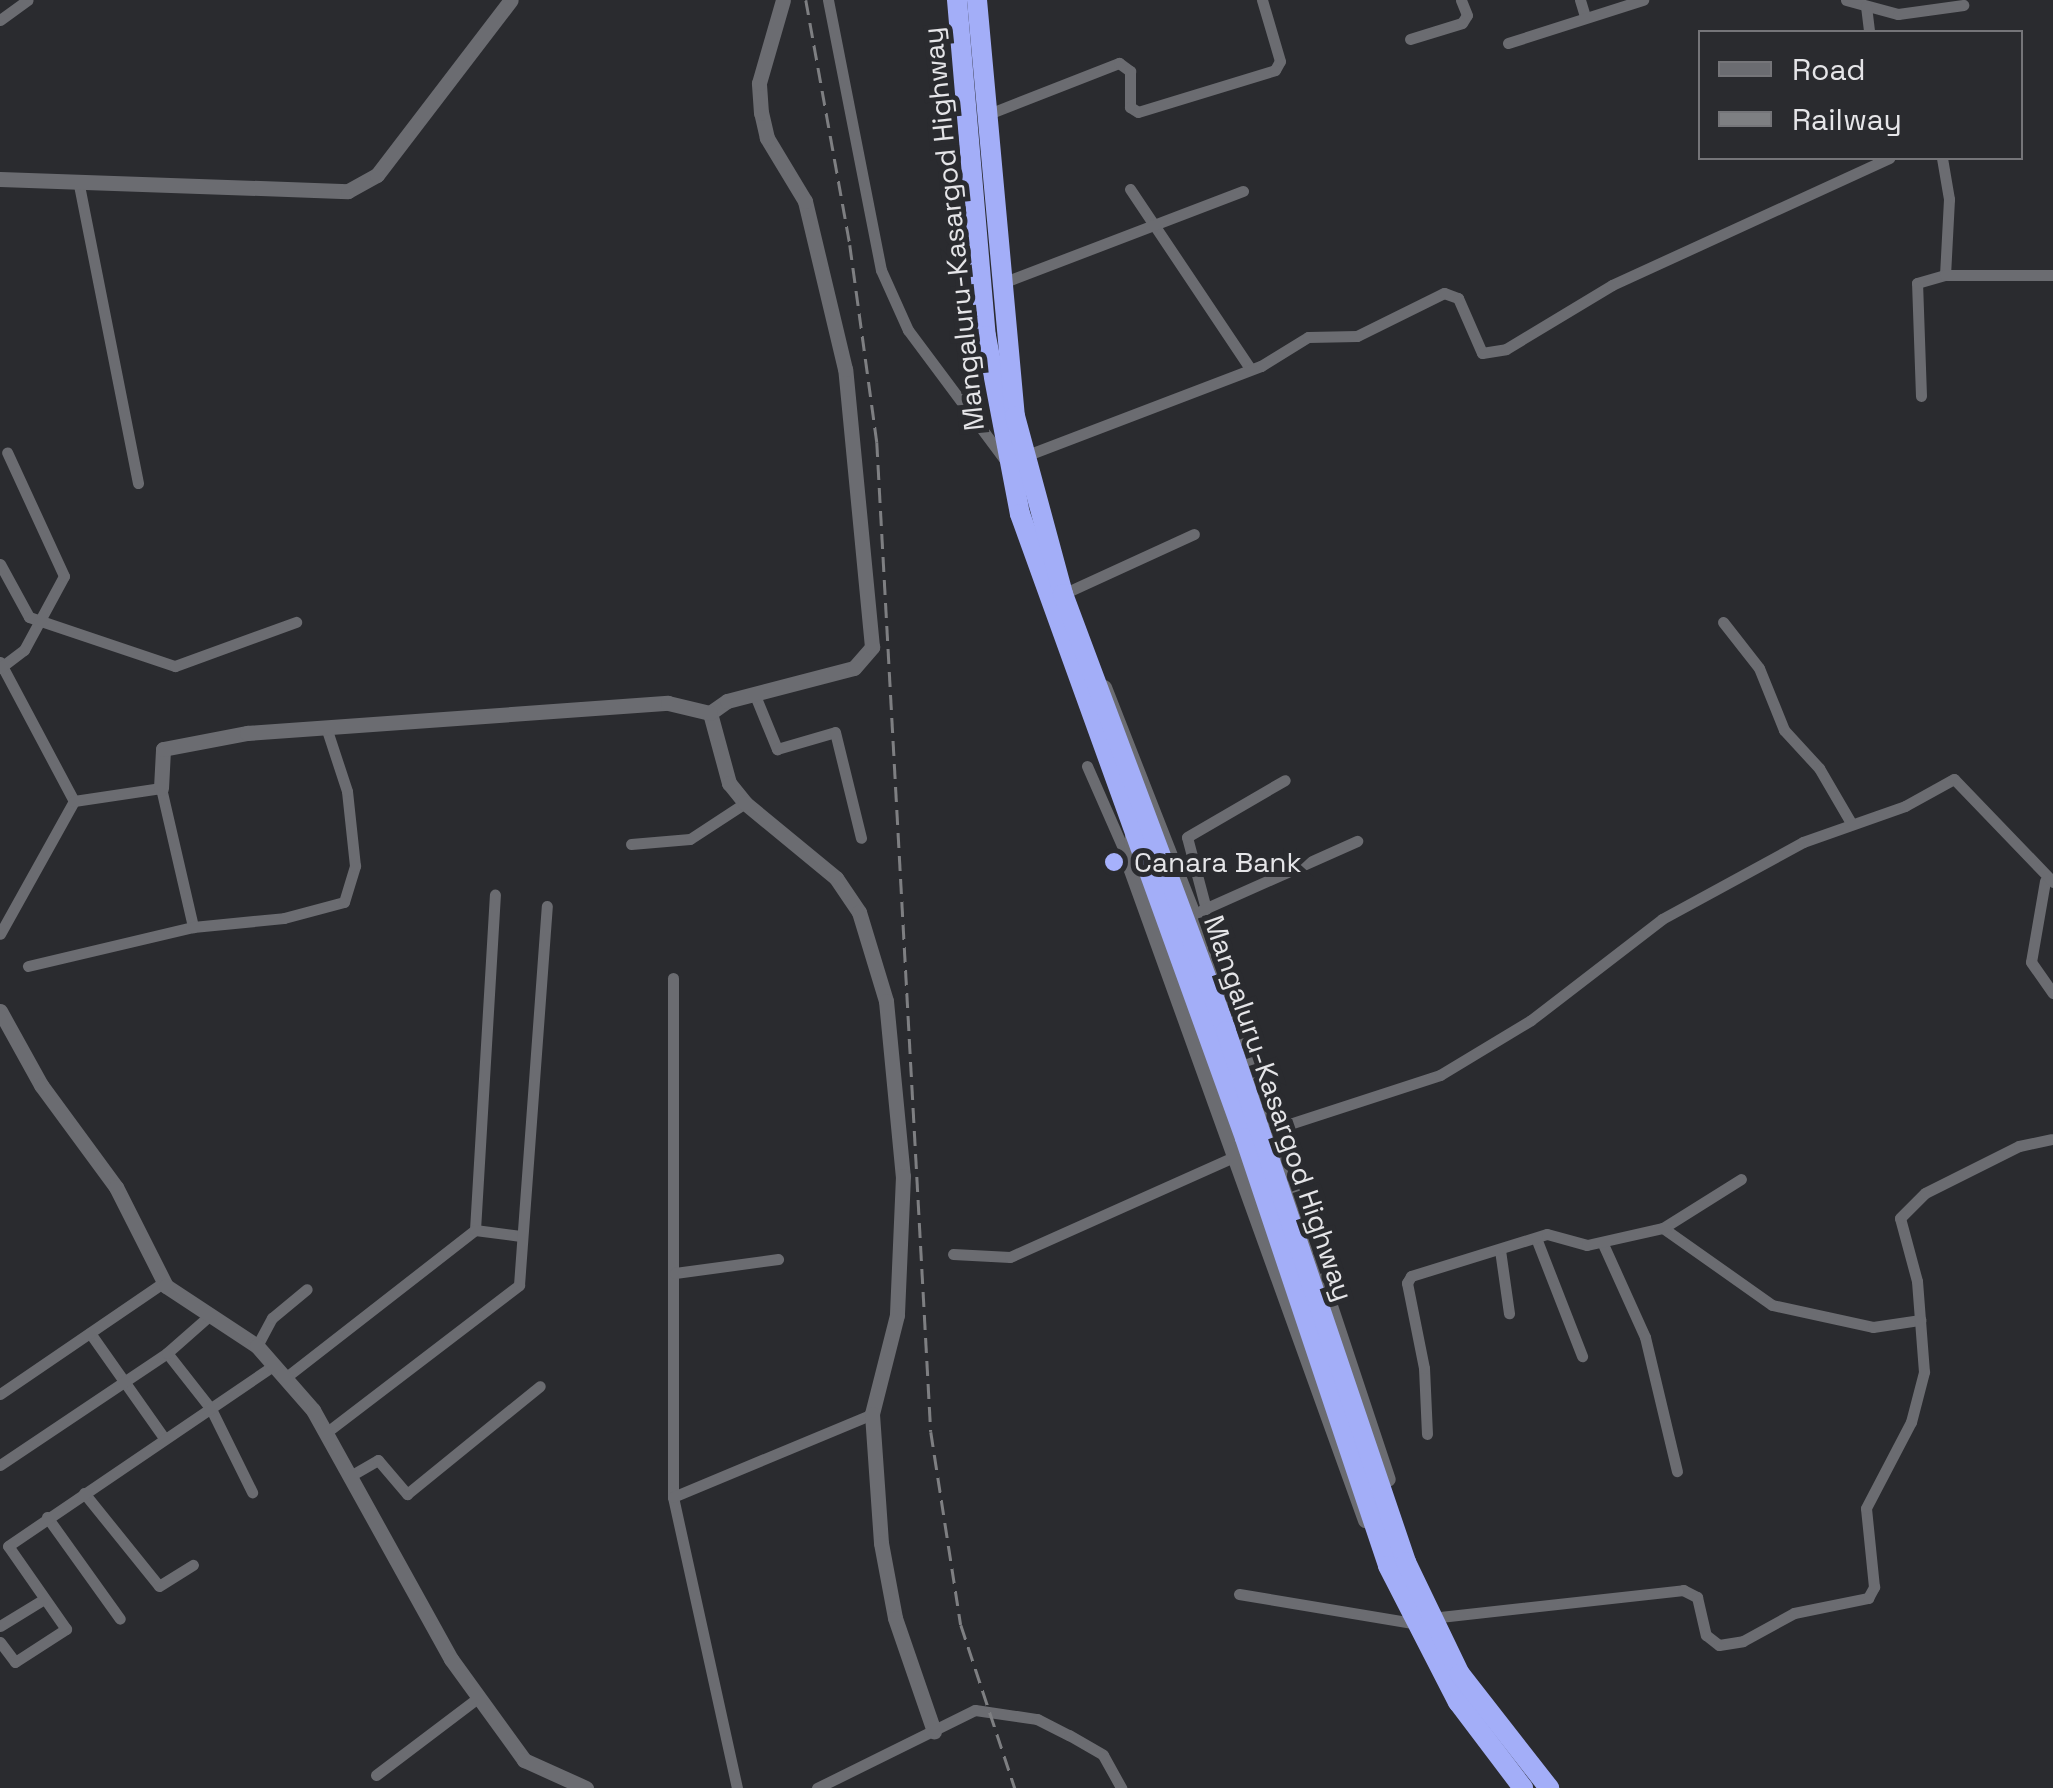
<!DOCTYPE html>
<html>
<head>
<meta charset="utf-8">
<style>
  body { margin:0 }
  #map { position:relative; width:2053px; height:1788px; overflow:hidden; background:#2a2b2f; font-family:"Space Grotesk",sans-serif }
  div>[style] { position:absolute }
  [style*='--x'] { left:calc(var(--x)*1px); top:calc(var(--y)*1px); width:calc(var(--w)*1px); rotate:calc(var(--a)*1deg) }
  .street>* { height:11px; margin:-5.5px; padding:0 5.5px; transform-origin:5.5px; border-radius:5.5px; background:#6b6c71 }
  .secondary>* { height:15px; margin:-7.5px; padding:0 7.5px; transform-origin:7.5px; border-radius:7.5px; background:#6b6c71 }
  .highway>* { height:20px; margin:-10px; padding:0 10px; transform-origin:10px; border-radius:10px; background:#a3aef8 }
  .rail>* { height:2.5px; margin-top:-1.25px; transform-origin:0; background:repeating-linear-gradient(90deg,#7e7f82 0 15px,transparent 0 23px) }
  .dots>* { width:28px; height:28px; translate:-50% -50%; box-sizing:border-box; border:5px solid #2a2b2f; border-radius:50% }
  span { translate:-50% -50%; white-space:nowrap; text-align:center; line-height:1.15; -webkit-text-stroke:10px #2a2b2f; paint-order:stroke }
  .street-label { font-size:28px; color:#e5e5e8 }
  .poi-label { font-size:28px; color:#e5e5e8 }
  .left { translate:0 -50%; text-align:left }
  .legend { position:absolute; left:1698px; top:30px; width:325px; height:130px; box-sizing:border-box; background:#2a2b2f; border:2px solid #757579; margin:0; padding:12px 18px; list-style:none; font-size:30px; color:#e5e5e8 }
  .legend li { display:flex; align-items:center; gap:20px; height:50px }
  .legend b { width:50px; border:2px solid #757579 }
</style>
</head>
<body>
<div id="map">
  <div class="street">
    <div style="--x:828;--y:0;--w:275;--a:78.9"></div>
    <div style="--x:881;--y:270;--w:66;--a:65.8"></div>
    <div style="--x:908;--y:330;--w:162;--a:53.3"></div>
    <div style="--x:1580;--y:0;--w:17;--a:73"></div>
    <div style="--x:1846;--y:0;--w:54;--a:15.1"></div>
    <div style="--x:1898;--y:14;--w:66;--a:-7.9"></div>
    <div style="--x:1866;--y:6;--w:26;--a:83"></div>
    <div style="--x:0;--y:20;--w:34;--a:-36"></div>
    <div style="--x:1410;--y:39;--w:54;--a:-17.1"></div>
    <div style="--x:1462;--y:23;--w:9;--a:-58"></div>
    <div style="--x:1467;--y:15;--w:16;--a:-112"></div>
    <div style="--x:1508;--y:43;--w:142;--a:-17.7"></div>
    <div style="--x:986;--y:115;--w:143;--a:-21.4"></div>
    <div style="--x:1119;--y:63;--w:14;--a:36"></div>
    <div style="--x:1130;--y:71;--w:36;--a:90"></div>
    <div style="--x:1130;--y:107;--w:9;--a:32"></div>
    <div style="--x:1138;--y:112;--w:143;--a:-17"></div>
    <div style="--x:1275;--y:70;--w:10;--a:-61"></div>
    <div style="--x:1280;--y:61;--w:64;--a:-106.4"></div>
    <div style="--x:1942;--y:158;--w:42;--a:80.3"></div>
    <div style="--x:1949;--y:199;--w:76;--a:93"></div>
    <div style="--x:78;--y:180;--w:309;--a:78.8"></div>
    <div style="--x:1130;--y:189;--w:214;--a:56.2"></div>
    <div style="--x:1002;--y:283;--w:258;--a:-20.9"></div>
    <div style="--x:1921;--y:396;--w:113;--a:-92"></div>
    <div style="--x:1917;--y:283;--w:29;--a:-16"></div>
    <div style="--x:1945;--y:275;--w:108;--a:0"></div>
    <div style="--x:1025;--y:456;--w:253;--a:-20.9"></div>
    <div style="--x:1261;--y:366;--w:55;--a:-31.7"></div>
    <div style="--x:1308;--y:337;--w:49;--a:-1.2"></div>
    <div style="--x:1357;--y:336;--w:97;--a:-26.3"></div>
    <div style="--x:1444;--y:293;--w:15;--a:20"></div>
    <div style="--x:1458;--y:298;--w:60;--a:66.4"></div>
    <div style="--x:1482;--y:353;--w:24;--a:-9"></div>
    <div style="--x:1506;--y:349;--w:124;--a:-31.1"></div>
    <div style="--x:1612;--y:285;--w:305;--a:-24.6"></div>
    <div style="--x:0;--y:564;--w:60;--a:61.3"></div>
    <div style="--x:29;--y:617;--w:154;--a:18.6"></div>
    <div style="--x:175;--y:666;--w:129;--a:-20"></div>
    <div style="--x:1063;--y:594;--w:144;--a:-24.6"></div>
    <div style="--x:1723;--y:622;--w:58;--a:52"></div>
    <div style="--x:1759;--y:668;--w:67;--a:68"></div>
    <div style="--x:1784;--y:730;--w:52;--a:47.4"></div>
    <div style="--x:1819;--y:768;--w:64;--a:59.8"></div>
    <div style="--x:0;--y:662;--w:157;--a:62"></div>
    <div style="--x:74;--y:801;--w:152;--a:119.1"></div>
    <div style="--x:0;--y:668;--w:30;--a:-37"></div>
    <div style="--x:24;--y:650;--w:84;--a:-61.6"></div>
    <div style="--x:64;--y:576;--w:136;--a:-114.7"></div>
    <div style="--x:754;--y:693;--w:61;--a:67.7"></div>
    <div style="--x:777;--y:749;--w:60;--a:-16.3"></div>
    <div style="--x:835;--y:732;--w:109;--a:76.2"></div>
    <div style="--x:1087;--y:766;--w:99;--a:66.3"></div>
    <div style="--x:74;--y:801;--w:88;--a:-8.5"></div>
    <div style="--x:161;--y:788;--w:143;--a:77"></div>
    <div style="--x:631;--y:844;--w:59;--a:-4.8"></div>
    <div style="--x:690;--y:839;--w:66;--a:-33.2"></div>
    <div style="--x:2045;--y:881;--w:82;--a:99.8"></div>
    <div style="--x:2031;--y:962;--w:38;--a:55"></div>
    <div style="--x:1206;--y:909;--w:74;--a:-104.8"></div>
    <div style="--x:1187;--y:837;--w:113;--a:-30.2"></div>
    <div style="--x:1202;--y:910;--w:170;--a:-24"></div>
    <div style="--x:28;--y:966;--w:170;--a:-13.3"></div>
    <div style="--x:193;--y:927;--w:91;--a:-5.6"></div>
    <div style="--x:284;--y:918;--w:62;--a:-14.9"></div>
    <div style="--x:344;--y:902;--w:38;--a:-73"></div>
    <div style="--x:355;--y:866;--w:75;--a:-96.1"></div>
    <div style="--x:347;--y:791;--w:67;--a:-108.2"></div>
    <div style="--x:673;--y:978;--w:519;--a:90"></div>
    <div style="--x:673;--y:1497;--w:298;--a:77.6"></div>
    <div style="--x:1268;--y:1131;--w:181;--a:-18"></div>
    <div style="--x:1440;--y:1075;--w:106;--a:-31.1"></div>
    <div style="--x:1531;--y:1020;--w:165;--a:-37.6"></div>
    <div style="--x:1662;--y:919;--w:161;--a:-28.6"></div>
    <div style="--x:1803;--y:842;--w:108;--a:-19.4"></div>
    <div style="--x:1905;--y:806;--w:56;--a:-28.9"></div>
    <div style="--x:1954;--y:779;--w:143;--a:46.1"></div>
    <div style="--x:1663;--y:1228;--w:133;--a:35.2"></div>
    <div style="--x:1772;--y:1305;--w:103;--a:12.3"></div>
    <div style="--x:1873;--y:1327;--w:48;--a:-8.5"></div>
    <div style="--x:475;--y:1230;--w:336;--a:-86.6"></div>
    <div style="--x:1536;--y:1238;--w:127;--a:68.7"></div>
    <div style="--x:1603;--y:1244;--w:102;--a:65.7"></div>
    <div style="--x:1645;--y:1337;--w:138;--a:76.6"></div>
    <div style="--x:1500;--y:1250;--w:64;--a:81.9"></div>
    <div style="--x:953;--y:1254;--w:57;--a:3"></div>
    <div style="--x:1010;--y:1257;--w:248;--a:-24.1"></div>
    <div style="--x:675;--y:1273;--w:104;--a:-7.7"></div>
    <div style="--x:90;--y:1333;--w:128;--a:54.8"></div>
    <div style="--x:257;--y:1346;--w:32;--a:-62"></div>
    <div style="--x:272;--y:1318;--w:45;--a:-39.6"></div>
    <div style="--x:167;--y:1353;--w:71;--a:51.8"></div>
    <div style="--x:211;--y:1409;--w:93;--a:63.7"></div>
    <div style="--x:285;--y:1378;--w:241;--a:-37.9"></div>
    <div style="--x:475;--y:1230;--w:46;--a:7.4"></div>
    <div style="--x:0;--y:1394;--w:199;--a:-34.3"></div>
    <div style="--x:327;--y:1432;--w:242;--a:-37.4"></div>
    <div style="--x:519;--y:1285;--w:380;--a:-85.8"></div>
    <div style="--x:1427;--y:1434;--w:66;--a:-92.6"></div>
    <div style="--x:1424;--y:1368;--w:87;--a:-101.3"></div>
    <div style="--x:1407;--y:1283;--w:8;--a:-60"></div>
    <div style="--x:1411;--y:1276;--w:142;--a:-17.2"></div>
    <div style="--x:1547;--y:1234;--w:41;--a:15.4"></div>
    <div style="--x:1587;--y:1245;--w:78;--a:-12.6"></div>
    <div style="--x:1663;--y:1228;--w:92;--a:-32.1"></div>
    <div style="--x:0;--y:1465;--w:201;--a:-33.8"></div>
    <div style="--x:167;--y:1353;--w:55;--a:-41.3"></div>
    <div style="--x:352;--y:1475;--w:30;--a:-30"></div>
    <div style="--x:378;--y:1460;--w:45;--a:49.5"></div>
    <div style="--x:407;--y:1494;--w:171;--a:-39.1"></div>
    <div style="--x:84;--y:1493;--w:119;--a:51.1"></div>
    <div style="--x:159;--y:1586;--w:40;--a:-32"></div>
    <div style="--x:673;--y:1497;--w:216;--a:-22.6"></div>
    <div style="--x:47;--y:1517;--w:125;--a:54.4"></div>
    <div style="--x:1239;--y:1594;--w:176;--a:9.5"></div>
    <div style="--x:1431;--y:1618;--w:254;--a:-6.3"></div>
    <div style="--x:1683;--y:1590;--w:16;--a:27"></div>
    <div style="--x:1697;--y:1597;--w:39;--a:77"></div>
    <div style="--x:1706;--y:1635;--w:16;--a:38"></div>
    <div style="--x:1719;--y:1645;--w:24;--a:-9"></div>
    <div style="--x:1743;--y:1641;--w:58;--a:-28.8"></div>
    <div style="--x:1794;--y:1613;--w:76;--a:-11.5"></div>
    <div style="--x:1868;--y:1598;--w:13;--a:-61"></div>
    <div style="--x:1874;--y:1587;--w:79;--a:-95.8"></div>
    <div style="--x:1866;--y:1508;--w:97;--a:-62.4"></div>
    <div style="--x:1911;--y:1422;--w:52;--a:-75.4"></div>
    <div style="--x:1924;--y:1372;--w:91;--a:-94.4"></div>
    <div style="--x:1917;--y:1281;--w:65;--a:-105.1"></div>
    <div style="--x:1900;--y:1218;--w:35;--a:-45"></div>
    <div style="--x:1925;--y:1193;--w:105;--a:-26.6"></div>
    <div style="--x:2019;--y:1146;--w:33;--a:-12"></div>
    <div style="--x:0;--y:1626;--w:52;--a:-31.5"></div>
    <div style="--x:0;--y:1642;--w:25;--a:53"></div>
    <div style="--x:15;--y:1662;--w:61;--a:-32.9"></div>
    <div style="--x:66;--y:1629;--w:101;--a:-124.9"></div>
    <div style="--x:8;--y:1546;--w:322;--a:-34.2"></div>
    <div style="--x:376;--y:1775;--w:129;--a:-37.1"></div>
    <div style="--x:817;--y:1788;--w:176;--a:-26.3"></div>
    <div style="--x:975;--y:1710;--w:63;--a:8.3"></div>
    <div style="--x:1037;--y:1719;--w:36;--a:27"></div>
    <div style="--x:1069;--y:1735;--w:39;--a:30"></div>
    <div style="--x:1103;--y:1755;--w:38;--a:61"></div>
  </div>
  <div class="secondary">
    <div style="--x:0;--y:179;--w:348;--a:2"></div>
    <div style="--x:348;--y:191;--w:33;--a:-29"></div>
    <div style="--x:377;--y:175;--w:220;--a:-52.6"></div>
    <div style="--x:1104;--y:687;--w:370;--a:68.6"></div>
    <div style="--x:1239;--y:1032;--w:471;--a:71.6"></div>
    <div style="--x:710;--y:713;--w:73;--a:74.8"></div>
    <div style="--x:729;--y:783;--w:26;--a:51"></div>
    <div style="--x:745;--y:803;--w:118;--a:39.5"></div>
    <div style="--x:836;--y:878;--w:41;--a:55.9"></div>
    <div style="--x:859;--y:912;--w:93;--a:73.1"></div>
    <div style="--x:886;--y:1001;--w:176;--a:84.5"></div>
    <div style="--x:903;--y:1176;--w:139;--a:92.5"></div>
    <div style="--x:897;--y:1315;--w:102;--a:104.2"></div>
    <div style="--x:872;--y:1414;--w:129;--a:86"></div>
    <div style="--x:881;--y:1543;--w:76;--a:79.4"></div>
    <div style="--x:895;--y:1618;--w:120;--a:71"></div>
    <div style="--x:710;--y:713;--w:21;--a:-35"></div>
    <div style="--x:727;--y:701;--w:131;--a:-14.6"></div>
    <div style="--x:854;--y:668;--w:28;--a:-49"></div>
    <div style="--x:872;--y:647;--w:279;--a:-95.5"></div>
    <div style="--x:845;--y:369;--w:173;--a:-103.4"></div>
    <div style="--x:805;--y:201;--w:74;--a:-121.1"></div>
    <div style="--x:767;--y:138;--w:26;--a:-103"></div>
    <div style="--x:761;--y:113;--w:30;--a:-94"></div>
    <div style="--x:759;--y:83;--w:86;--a:-73.9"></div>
    <div style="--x:161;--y:788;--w:39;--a:-87"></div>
    <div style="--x:163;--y:749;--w:86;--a:-10.8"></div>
    <div style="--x:247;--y:733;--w:422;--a:-4.1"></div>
    <div style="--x:668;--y:703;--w:43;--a:13.4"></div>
    <div style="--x:1132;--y:831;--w:39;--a:91"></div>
    <div style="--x:1131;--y:870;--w:691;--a:70.2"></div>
    <div style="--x:0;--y:1011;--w:85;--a:61"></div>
    <div style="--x:41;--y:1085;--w:127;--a:53.7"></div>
    <div style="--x:116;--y:1187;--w:111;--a:63.2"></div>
    <div style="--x:166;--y:1286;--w:109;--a:33.4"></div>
    <div style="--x:257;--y:1346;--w:85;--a:48.8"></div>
    <div style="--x:313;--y:1410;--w:285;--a:61"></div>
    <div style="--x:451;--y:1659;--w:125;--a:54.1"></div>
    <div style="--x:524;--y:1760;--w:68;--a:24.3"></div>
  </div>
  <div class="highway">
    <div style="--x:957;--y:0;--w:337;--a:85.1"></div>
    <div style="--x:986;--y:336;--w:181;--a:79.2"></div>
    <div style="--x:1020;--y:514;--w:663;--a:70.17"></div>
    <div style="--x:1245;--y:1138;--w:451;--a:71.5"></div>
    <div style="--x:1388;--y:1566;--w:153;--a:62.8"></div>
    <div style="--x:1458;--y:1702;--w:108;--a:52.9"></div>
    <div style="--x:977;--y:0;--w:418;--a:84.8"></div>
    <div style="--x:1015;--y:416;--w:184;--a:74.9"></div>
    <div style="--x:1063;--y:594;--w:466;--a:69.5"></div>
    <div style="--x:1226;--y:1031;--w:561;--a:71.27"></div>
    <div style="--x:1406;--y:1562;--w:124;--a:64.3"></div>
    <div style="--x:1460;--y:1674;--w:145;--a:52"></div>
  </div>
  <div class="rail">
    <div style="--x:806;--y:0;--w:249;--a:79.8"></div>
    <div style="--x:850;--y:245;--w:199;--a:82.2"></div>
    <div style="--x:877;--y:442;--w:991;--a:86.88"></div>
    <div style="--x:931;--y:1432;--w:195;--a:81.2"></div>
    <div style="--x:961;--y:1625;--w:172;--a:71.7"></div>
  </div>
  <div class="dots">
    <div style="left:1114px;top:862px;background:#a6b1fc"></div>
  </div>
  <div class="street-label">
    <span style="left:953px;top:229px;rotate:-96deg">Mangaluru-Kasargod Highway</span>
    <span style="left:1279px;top:1108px;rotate:71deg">Mangaluru-Kasargod Highway</span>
  </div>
  <div class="poi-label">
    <span class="left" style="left:1134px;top:862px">Canara Bank</span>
  </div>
  <ul class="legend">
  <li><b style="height:12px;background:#6b6c71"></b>Road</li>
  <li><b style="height:12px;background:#7e7f82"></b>Railway</li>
  </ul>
</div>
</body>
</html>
